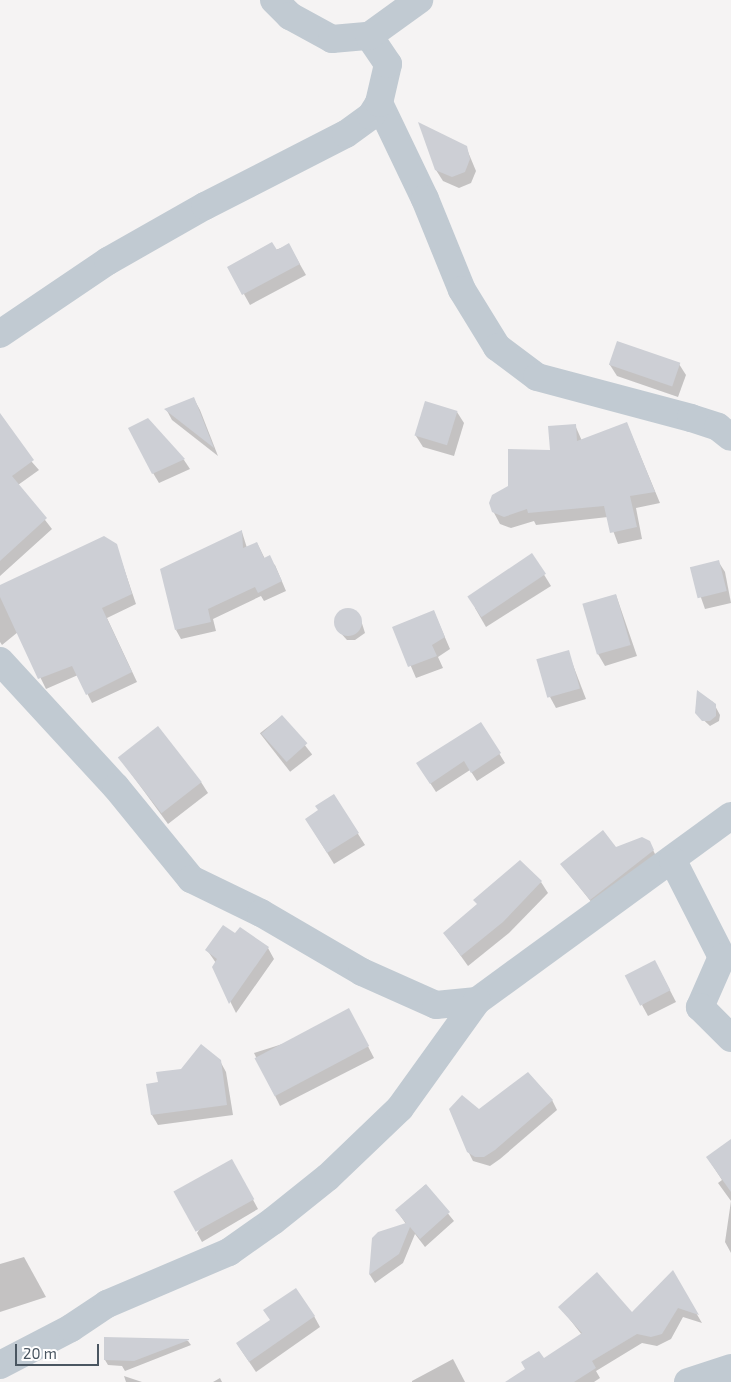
<!DOCTYPE html>
<html>
<head>
<meta charset="utf-8">
<style>
  body { margin:0 }
  #map { position:relative; width:731px; height:1382px; overflow:hidden; background:#f5f3f3; font-family:"Exo 2",sans-serif }
  div>[style] { position:absolute }
  [style*='--x'] { left:calc(var(--x)*1px); top:calc(var(--y)*1px); width:calc(var(--w)*1px); rotate:calc(var(--a)*1deg) }
  .shadow>* { inset:0; background:#0003; transform-origin:0 0 }
  .building>* { inset:0; background:#cdcfd5; transform-origin:0 0 }
  .round { border-radius:50% }
  .minor>* { height:28px; margin:-14px; padding:0 14px; transform-origin:14px; border-radius:14px; background:#c1cad2 }
  .tertiary>* { height:28px; margin:-14px; padding:0 14px; transform-origin:14px; border-radius:14px; background:#c1cad2 }
  span { translate:-50% -50%; white-space:nowrap; text-align:center; line-height:1.15; -webkit-text-stroke:4px #fff; paint-order:stroke }
  .scale { position:absolute; left:15px; top:1344px; width:84px; height:22px; box-sizing:border-box; border:2px solid #4a5661; border-top:0; padding-left:6px; font-size:15px; line-height:18px; white-space:nowrap; color:#4a5661; -webkit-text-stroke:4px #fff; paint-order:stroke }
</style>
</head>
<body>
<div id="map">
  <div class="shadow">
    <div style="clip-path:polygon(466px 147px,476px 171px,471px 183px,459px 188px,443px 181px,436px 170px)"></div>
    <div style="clip-path:polygon(289px 245px,306px 275px,250px 305px,229px 267px)"></div>
    <div style="clip-path:polygon(679px 364px,686px 375px,678px 397px,617px 376px,610px 365px)"></div>
    <div style="clip-path:polygon(194px 399px,200px 410px,218px 456px,172px 420px,166px 409px)"></div>
    <div style="clip-path:polygon(457px 412px,464px 423px,454px 456px,423px 447px,416px 436px)"></div>
    <div style="clip-path:polygon(148px 419px,184px 460px,190px 469px,159px 483px,153px 473px)"></div>
    <div style="clip-path:polygon(627px 424px,660px 503px,636px 508px,642px 539px,618px 544px,608px 517px,536px 525px,534px 521px,511px 528px,500px 524px,493px 511px,509px 486px,552px 451px,575px 425px,582px 441px)"></div>
    <div style="clip-path:polygon(0 426px,39px 470px,18px 485px,52px 529px,0 576px)"></div>
    <div style="clip-path:polygon(242px 532px,247px 548px,257px 543px,265px 559px,275px 565px,286px 591px,264px 601px,261px 596px,213px 619px,216px 631px,181px 639px,176px 630px)"></div>
    <div style="clip-path:polygon(116px 545px,136px 604px,107px 618px,137px 682px,92px 703px,78px 675px,46px 689px,18px 632px,2px 645px,0 642px,0 587px)"></div>
    <div style="clip-path:polygon(532px 555px,551px 586px,486px 627px,475px 608px)"></div>
    <div style="clip-path:polygon(718px 561px,725px 572px,731px 603px,705px 609px,691px 569px)"></div>
    <div style="clip-path:polygon(616px 595px,637px 656px,605px 666px,598px 654px)"></div>
    <div style="clip-path:polygon(346px 609px,354px 611px,360px 617px,365px 633px,355px 640px,347px 640px,337px 629px,336px 617px)"></div>
    <div style="clip-path:polygon(434px 612px,450px 649px,438px 657px,443px 668px,416px 678px,394px 627px)"></div>
    <div style="clip-path:polygon(568px 652px,586px 699px,556px 708px,550px 697px)"></div>
    <div style="clip-path:polygon(698px 692px,713px 702px,720px 715px,719px 721px,710px 726px,696px 713px)"></div>
    <div style="left:282px;top:716px;width:49px;height:28px;rotate:52deg"></div>
    <div style="clip-path:polygon(481px 724px,505px 763px,477px 781px,470px 770px,436px 792px,423px 772px)"></div>
    <div style="clip-path:polygon(119px 757px,201px 782px,208px 793px,168px 824px)"></div>
    <div style="clip-path:polygon(334px 796px,365px 845px,334px 864px,313px 830px,320px 811px)"></div>
    <div style="clip-path:polygon(649px 842px,658px 860px,596px 908px,562px 865px)"></div>
    <div style="clip-path:polygon(541px 882px,548px 893px,509px 933px,468px 966px,445px 934px)"></div>
    <div style="clip-path:polygon(236px 935px,268px 948px,274px 959px,236px 1013px,213px 967px,216px 963px,207px 950px)"></div>
    <div style="clip-path:polygon(661px 973px,676px 1002px,648px 1016px,642px 1005px)"></div>
    <div style="clip-path:polygon(355px 1021px,374px 1058px,280px 1106px,254px 1053px)"></div>
    <div style="clip-path:polygon(220px 1061px,226px 1072px,233px 1115px,158px 1125px,152px 1115px,159px 1083px,181px 1070px)"></div>
    <div style="clip-path:polygon(552px 1100px,557px 1110px,500px 1159px,490px 1166px,473px 1161px,468px 1151px,479px 1111px)"></div>
    <div style="clip-path:polygon(731px 1148px,731px 1253px,725px 1242px,731px 1201px,718px 1183px,722px 1180px,707px 1157px)"></div>
    <div style="clip-path:polygon(237px 1170px,258px 1209px,202px 1242px,197px 1233px)"></div>
    <div style="clip-path:polygon(425px 1185px,454px 1221px,425px 1247px,415px 1234px,403px 1263px,375px 1283px,370px 1275px,373px 1239px,406px 1224px,397px 1211px)"></div>
    <div style="clip-path:polygon(24px 1257px,46px 1297px,0 1312px,0 1264px)"></div>
    <div style="clip-path:polygon(672px 1272px,702px 1323px,683px 1317px,671px 1339px,657px 1346px,642px 1343px,596px 1371px,600px 1378px,594px 1382px,514px 1382px,582px 1335px,560px 1307px,632px 1314px)"></div>
    <div style="clip-path:polygon(314px 1316px,320px 1327px,256px 1372px,237px 1344px,271px 1321px)"></div>
    <div style="clip-path:polygon(105px 1338px,188px 1341px,191px 1345px,125px 1371px,122px 1366px,108px 1365px,105px 1360px)"></div>
    <div style="clip-path:polygon(453px 1359px,465px 1382px,412px 1382px,412px 1381px)"></div>
    <div style="clip-path:polygon(124px 1376px,142px 1382px,126px 1382px)"></div>
    <div style="clip-path:polygon(220px 1378px,222px 1382px,213px 1382px)"></div>
  </div>
  <div class="building">
    <div style="clip-path:polygon(418px 122px,467px 146px,470px 159px,465px 172px,452px 177px,435px 170px)"></div>
    <div style="clip-path:polygon(272px 242px,277px 250px,289px 243px,300px 264px,242px 295px,227px 267px)"></div>
    <div style="left:617px;top:341px;width:67px;height:25px;rotate:19deg"></div>
    <div style="clip-path:polygon(194px 397px,214px 448px,164px 409px)"></div>
    <div style="left:425px;top:401px;width:34px;height:36px;rotate:17deg"></div>
    <div style="clip-path:polygon(0 413px,34px 460px,12px 476px,47px 518px,0 561px)"></div>
    <div style="clip-path:polygon(148px 418px,185px 459px,152px 474px,128px 428px)"></div>
    <div style="clip-path:polygon(627px 422px,655px 492px,630px 496px,637px 527px,610px 533px,604px 506px,528px 513px,527px 509px,504px 517px,492px 512px,489px 503px,492px 495px,508px 486px,508px 449px,550px 450px,548px 426px,576px 424px,577px 441px)"></div>
    <div style="clip-path:polygon(242px 530px,243px 548px,257px 542px,264px 558px,270px 555px,282px 581px,258px 593px,255px 587px,208px 609px,211px 622px,175px 630px,160px 569px)"></div>
    <div style="clip-path:polygon(104px 536px,117px 544px,132px 594px,102px 608px,132px 672px,86px 695px,72px 666px,38px 679px,0 597px,0 585px)"></div>
    <div style="left:532px;top:553px;width:25px;height:78px;rotate:56deg"></div>
    <div style="left:719px;top:560px;width:32px;height:30px;rotate:76deg"></div>
    <div style="left:616px;top:594px;width:53px;height:35px;rotate:74deg"></div>
    <div class="round" style="left:334px;top:608px;width:28px;height:28px"></div>
    <div style="clip-path:polygon(434px 610px,445px 637px,432px 645px,437px 656px,408px 667px,392px 627px)"></div>
    <div style="left:569px;top:650px;width:40px;height:34px;rotate:74deg"></div>
    <div style="clip-path:polygon(697px 690px,716px 704px,716px 716px,710px 721px,702px 721px,695px 713px)"></div>
    <div style="left:282px;top:715px;width:38px;height:28px;rotate:48deg"></div>
    <div style="clip-path:polygon(481px 722px,501px 753px,471px 773px,464px 761px,430px 784px,416px 763px)"></div>
    <div style="left:158px;top:726px;width:71px;height:51px;rotate:52deg"></div>
    <div style="clip-path:polygon(334px 794px,359px 833px,327px 853px,305px 819px,318px 810px,315px 806px)"></div>
    <div style="clip-path:polygon(603px 830px,616px 847px,642px 837px,650px 841px,654px 850px,590px 900px,560px 864px)"></div>
    <div style="clip-path:polygon(520px 860px,542px 881px,503px 922px,461px 956px,443px 933px,477px 904px,473px 900px)"></div>
    <div style="clip-path:polygon(223px 925px,235px 933px,240px 927px,269px 947px,229px 1004px,212px 967px,217px 959px,205px 950px)"></div>
    <div style="left:655px;top:960px;width:34px;height:34px;rotate:63deg"></div>
    <div style="left:349px;top:1008px;width:43px;height:107px;rotate:62deg"></div>
    <div style="clip-path:polygon(201px 1044px,221px 1060px,227px 1105px,151px 1115px,146px 1084px,158px 1082px,156px 1072px,181px 1069px)"></div>
    <div style="clip-path:polygon(528px 1072px,553px 1100px,495px 1150px,484px 1157px,475px 1157px,467px 1152px,449px 1109px,462px 1095px,479px 1109px)"></div>
    <div style="clip-path:polygon(731px 1139px,731px 1192px,706px 1157px)"></div>
    <div style="left:232px;top:1159px;width:46px;height:67px;rotate:61deg"></div>
    <div style="clip-path:polygon(426px 1184px,450px 1212px,420px 1239px,410px 1227px,399px 1254px,369px 1275px,372px 1238px,378px 1232px,406px 1223px,395px 1210px)"></div>
    <div style="clip-path:polygon(673px 1270px,699px 1315px,678px 1308px,662px 1334px,651px 1337px,637px 1334px,592px 1361px,596px 1368px,574px 1382px,505px 1382px,525px 1369px,521px 1362px,539px 1351px,544px 1358px,582px 1333px,558px 1307px,597px 1272px,632px 1312px)"></div>
    <div style="clip-path:polygon(296px 1288px,315px 1316px,249px 1362px,236px 1343px,270px 1320px,263px 1310px)"></div>
    <div style="clip-path:polygon(104px 1337px,189px 1339px,189px 1340px,134px 1361px,104px 1360px)"></div>
  </div>
  <div class="minor">
    <div style="--x:379;--y:103;--w:106;--a:64.4"></div>
    <div style="--x:425;--y:199;--w:98;--a:67.9"></div>
    <div style="--x:462;--y:290;--w:67;--a:58.4"></div>
    <div style="--x:497;--y:347;--w:50;--a:36.9"></div>
    <div style="--x:537;--y:377;--w:159;--a:14.9"></div>
    <div style="--x:691;--y:418;--w:28;--a:18"></div>
    <div style="--x:718;--y:427;--w:16;--a:38"></div>
    <div style="--x:0;--y:334;--w:130;--a:-34.1"></div>
    <div style="--x:108;--y:261;--w:112;--a:-29.6"></div>
    <div style="--x:205;--y:206;--w:158;--a:-27.1"></div>
    <div style="--x:346;--y:134;--w:31;--a:-36"></div>
    <div style="--x:371;--y:116;--w:15;--a:-58"></div>
    <div style="--x:379;--y:103;--w:40;--a:-77"></div>
    <div style="--x:388;--y:64;--w:34;--a:-124"></div>
    <div style="--x:0;--y:661;--w:171;--a:47.4"></div>
    <div style="--x:116;--y:787;--w:119;--a:50.8"></div>
    <div style="--x:191;--y:879;--w:78;--a:25.9"></div>
    <div style="--x:261;--y:913;--w:117;--a:30.3"></div>
    <div style="--x:362;--y:972;--w:81;--a:24"></div>
    <div style="--x:436;--y:1005;--w:41;--a:-5.6"></div>
    <div style="--x:477;--y:1001;--w:314;--a:-36.1"></div>
    <div style="--x:673;--y:861;--w:108;--a:63"></div>
    <div style="--x:722;--y:957;--w:55;--a:113.7"></div>
    <div style="--x:700;--y:1007;--w:44;--a:45"></div>
    <div style="--x:0;--y:1365;--w:80;--a:-27.5"></div>
    <div style="--x:71;--y:1328;--w:43;--a:-33.7"></div>
    <div style="--x:107;--y:1304;--w:133;--a:-23.1"></div>
    <div style="--x:229;--y:1252;--w:54;--a:-35.2"></div>
    <div style="--x:273;--y:1221;--w:70;--a:-38.7"></div>
    <div style="--x:328;--y:1177;--w:100;--a:-43.8"></div>
    <div style="--x:400;--y:1108;--w:132;--a:-54.3"></div>
    <div style="--x:688;--y:1382;--w:45;--a:-18"></div>
  </div>
  <div class="tertiary">
    <div style="--x:274;--y:0;--w:23;--a:45"></div>
    <div style="--x:290;--y:16;--w:48;--a:28.7"></div>
    <div style="--x:332;--y:39;--w:37;--a:-5"></div>
    <div style="--x:369;--y:36;--w:62;--a:-35.8"></div>
  </div>
  <div class="scale">20 m</div>
</div>
</body>
</html>
